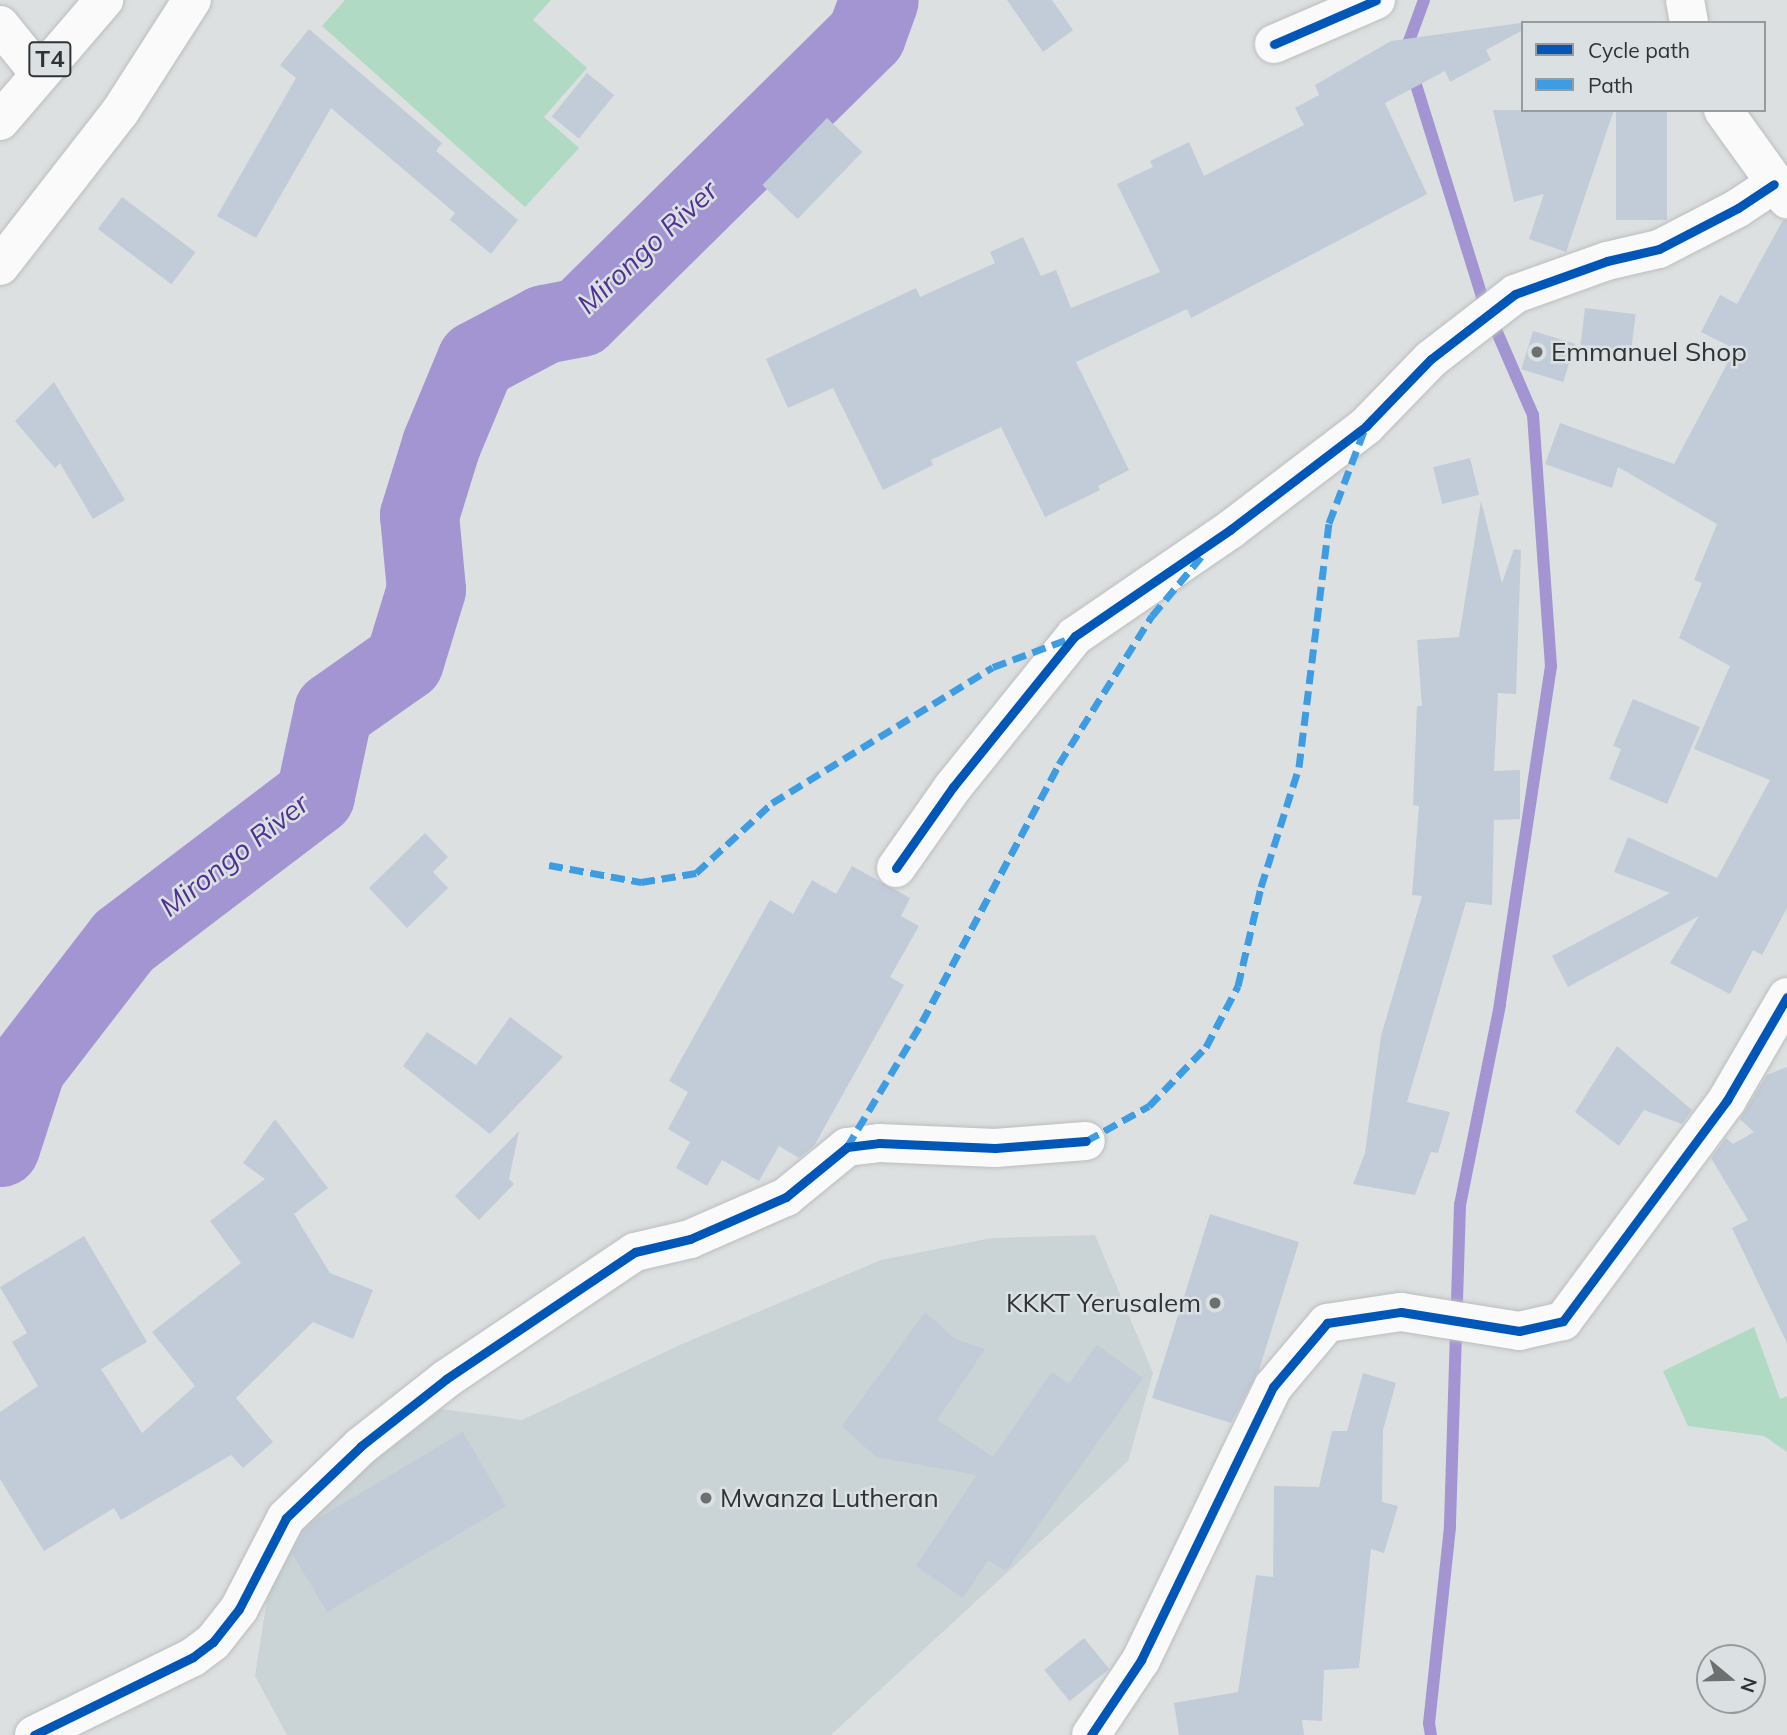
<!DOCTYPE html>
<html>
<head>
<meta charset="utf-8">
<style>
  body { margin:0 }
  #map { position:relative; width:1787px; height:1735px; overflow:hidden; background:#dde0e1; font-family:Mulish,sans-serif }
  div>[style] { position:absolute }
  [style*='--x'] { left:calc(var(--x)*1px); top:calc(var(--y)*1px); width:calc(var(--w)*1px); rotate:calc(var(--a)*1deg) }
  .built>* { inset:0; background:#cad3d6 }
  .green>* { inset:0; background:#b0dac4 }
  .stream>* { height:12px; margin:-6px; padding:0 6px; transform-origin:6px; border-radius:6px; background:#a295d1 }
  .river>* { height:79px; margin:-39.5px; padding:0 39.5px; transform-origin:39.5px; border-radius:39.5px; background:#a295d1 }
  .building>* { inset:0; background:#c2cbd8; transform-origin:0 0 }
  .roads { filter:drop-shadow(0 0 2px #bbbdbe) drop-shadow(0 0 2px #bbbdbe) }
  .minor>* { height:38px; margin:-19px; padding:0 19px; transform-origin:19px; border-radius:19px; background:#fafafa }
  .highway>* { height:38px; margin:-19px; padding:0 19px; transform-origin:19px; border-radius:19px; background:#fafafa }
  .quiet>* { height:7px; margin-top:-3.5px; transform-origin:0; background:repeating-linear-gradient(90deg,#3e9de2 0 14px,transparent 0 21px) }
  .cycleway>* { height:9px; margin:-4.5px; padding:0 4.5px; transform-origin:4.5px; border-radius:4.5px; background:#0057b8 }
  .dots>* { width:19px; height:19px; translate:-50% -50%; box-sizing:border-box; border:4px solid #dbe1e3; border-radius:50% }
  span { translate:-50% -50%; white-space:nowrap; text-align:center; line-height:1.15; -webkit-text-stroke:5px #dbe1e3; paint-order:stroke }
  .shield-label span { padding:2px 5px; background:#dbe1e3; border:2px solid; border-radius:5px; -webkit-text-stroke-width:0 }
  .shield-label { font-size:24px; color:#303334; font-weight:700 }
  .poi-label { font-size:26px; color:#303334 }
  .left { translate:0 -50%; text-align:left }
  .right { translate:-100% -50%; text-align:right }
  .water-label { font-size:28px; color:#513095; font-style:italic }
  .legend { position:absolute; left:1521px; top:21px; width:245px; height:91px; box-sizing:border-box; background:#dbe1e3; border:2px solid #979b9d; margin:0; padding:9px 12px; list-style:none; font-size:21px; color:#303334 }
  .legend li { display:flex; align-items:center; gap:14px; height:35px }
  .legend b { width:35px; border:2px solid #979b9d }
  .north { position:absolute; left:1696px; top:1644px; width:70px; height:70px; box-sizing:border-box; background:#dbe1e3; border:2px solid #979b9d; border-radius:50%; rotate:109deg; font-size:19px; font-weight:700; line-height:28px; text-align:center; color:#303334 }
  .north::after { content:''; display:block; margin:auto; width:24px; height:32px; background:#6d7071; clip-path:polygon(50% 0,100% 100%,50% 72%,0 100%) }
</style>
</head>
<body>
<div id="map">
  <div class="built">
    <div style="clip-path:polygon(1095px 1235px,1153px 1373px,1128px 1461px,831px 1735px,287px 1735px,255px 1676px,277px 1535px,441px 1409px,522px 1420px,682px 1344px,881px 1260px,992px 1238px)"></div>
  </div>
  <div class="green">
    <div style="clip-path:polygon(345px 0,551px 0,533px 20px,587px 68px,544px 117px,579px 148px,525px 207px,322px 26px)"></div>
    <div style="clip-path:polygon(1754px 1327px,1780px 1399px,1787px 1396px,1787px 1452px,1764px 1436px,1688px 1426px,1663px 1371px)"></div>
  </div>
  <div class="stream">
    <div style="--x:1405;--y:52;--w:55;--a:-69.9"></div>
    <div style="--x:1412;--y:72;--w:239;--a:72.7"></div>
    <div style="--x:1483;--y:300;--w:125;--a:66.5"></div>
    <div style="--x:1533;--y:415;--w:252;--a:85.9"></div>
    <div style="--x:1551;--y:666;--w:343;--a:98.6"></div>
    <div style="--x:1500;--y:1005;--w:204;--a:101.3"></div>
    <div style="--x:1460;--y:1205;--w:322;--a:91.8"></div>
    <div style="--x:1450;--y:1527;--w:197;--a:96.1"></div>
    <div style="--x:1429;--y:1723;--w:12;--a:81"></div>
  </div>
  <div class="river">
    <div style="--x:0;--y:1147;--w:84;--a:-72"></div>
    <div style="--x:26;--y:1067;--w:159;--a:-52.4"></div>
    <div style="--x:123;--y:941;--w:241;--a:-37.2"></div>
    <div style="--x:315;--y:795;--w:86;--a:-77.9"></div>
    <div style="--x:333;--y:711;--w:87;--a:-35.2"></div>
    <div style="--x:404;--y:661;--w:75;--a:-73"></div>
    <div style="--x:426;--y:589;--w:74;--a:-95.4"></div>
    <div style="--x:419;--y:515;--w:74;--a:-72.8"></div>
    <div style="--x:441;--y:444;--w:91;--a:-67.4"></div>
    <div style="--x:476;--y:360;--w:77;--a:-27.9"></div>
    <div style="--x:544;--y:324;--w:37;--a:-11"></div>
    <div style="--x:580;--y:317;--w:402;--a:-44.6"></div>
    <div style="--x:866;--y:35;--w:37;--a:-70"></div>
  </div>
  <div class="building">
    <div style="clip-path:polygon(1007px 0,1052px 0,1073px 30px,1043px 52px)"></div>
    <div style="clip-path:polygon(1528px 22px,1523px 23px,1523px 30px,1486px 50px,1491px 60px,1450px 82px,1445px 71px,1385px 103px,1427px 194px,1191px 318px,1187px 309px,1076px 362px,1129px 470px,1098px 486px,1100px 490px,1045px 517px,1001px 427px,931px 460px,933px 465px,883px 490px,833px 388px,788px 408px,766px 359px,916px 288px,920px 297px,995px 263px,990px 252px,1023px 237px,1041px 276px,1056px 270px,1071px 308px,1160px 272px,1117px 184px,1153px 167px,1150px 161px,1189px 142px,1204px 176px,1304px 125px,1295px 108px,1319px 95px,1315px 85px,1391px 41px)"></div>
    <div style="clip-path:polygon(309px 29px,442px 143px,436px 151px,518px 220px,491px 254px,450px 220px,455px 213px,331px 108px,256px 238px,217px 216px,296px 78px,280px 65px)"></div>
    <div style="left:587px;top:73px;width:35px;height:56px;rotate:39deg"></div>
    <div style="clip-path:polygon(1493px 110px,1614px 110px,1566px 252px,1529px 239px,1544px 194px,1514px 202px)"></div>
    <div style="left:1616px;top:110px;width:51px;height:110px"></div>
    <div style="left:827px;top:118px;width:49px;height:93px;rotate:44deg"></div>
    <div style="left:122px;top:197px;width:92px;height:40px;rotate:37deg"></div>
    <div style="clip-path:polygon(1783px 220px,1787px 220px,1787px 908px,1762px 955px,1753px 950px,1730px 994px,1670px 963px,1699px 916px,1568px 987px,1552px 956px,1670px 893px,1614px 872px,1628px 837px,1717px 878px,1770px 780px,1694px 749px,1730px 666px,1679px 638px,1702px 583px,1694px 580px,1717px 524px,1618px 467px,1612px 488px,1545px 464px,1560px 423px,1674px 464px,1735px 349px,1701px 332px,1720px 295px,1737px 304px)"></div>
    <div style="left:1585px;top:308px;width:51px;height:37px;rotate:7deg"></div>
    <div style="left:1533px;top:331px;width:44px;height:40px;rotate:17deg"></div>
    <div style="clip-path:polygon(54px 382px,125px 500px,93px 519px,60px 463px,55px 468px,15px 421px)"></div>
    <div style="left:1470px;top:458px;width:38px;height:38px;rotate:76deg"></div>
    <div style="clip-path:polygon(1481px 501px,1502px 583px,1514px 549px,1521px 550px,1516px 694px,1498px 693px,1494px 771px,1520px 770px,1520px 819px,1494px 820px,1492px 905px,1466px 902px,1407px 1102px,1450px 1112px,1438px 1153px,1431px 1152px,1415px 1195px,1353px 1184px,1365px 1153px,1381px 1036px,1422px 896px,1412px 895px,1419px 806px,1413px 805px,1417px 706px,1422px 706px,1417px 640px,1459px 637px)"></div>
    <div style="clip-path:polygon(1633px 699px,1700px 727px,1667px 804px,1609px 779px,1621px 749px,1613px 746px)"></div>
    <div style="clip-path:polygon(425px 833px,448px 857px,433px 872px,448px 888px,407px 928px,369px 888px)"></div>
    <div style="clip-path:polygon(852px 866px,910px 898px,901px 916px,919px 926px,890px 977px,904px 985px,814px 1146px,799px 1158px,779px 1146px,759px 1181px,722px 1160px,707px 1186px,676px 1168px,690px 1142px,668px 1129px,688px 1092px,669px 1081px,770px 900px,793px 914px,812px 880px,836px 894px)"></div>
    <div style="clip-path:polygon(510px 1017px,563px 1057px,490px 1134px,403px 1066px,427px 1032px,476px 1065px)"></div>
    <div style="clip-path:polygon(1617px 1046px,1692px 1110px,1682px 1124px,1644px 1110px,1619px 1146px,1575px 1112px)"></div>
    <div style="clip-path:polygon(1787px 1067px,1787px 1343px,1732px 1228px,1748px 1220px,1711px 1158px,1726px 1138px,1733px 1144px,1754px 1132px,1740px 1119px,1767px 1075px)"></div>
    <div style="clip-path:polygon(275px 1119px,328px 1188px,294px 1214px,330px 1273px,373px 1290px,353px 1339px,313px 1322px,236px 1398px,273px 1442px,243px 1468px,231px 1455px,121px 1520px,114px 1508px,44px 1551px,0 1479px,0 1412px,38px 1386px,12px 1342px,27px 1333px,0 1287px,84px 1236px,147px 1342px,101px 1369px,142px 1433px,195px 1386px,152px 1332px,241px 1263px,210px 1221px,265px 1179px,243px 1163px)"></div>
    <div style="clip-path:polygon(519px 1131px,509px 1179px,514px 1184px,479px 1220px,455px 1196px)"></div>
    <div style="clip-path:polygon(1210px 1214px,1299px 1242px,1259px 1370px,1231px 1423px,1152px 1398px)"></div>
    <div style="clip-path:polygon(925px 1312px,955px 1339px,985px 1349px,937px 1420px,993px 1457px,1052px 1372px,1069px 1384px,1097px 1345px,1143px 1378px,1006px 1571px,988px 1560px,963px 1598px,916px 1566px,977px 1475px,876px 1457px,842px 1426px)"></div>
    <div style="clip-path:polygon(1363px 1373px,1396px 1383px,1383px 1430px,1382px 1502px,1398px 1506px,1384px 1553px,1371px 1549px,1359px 1668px,1324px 1670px,1322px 1721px,1302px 1720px,1304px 1735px,1179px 1735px,1174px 1703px,1238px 1692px,1256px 1575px,1273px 1577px,1274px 1486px,1319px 1487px,1332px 1431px,1347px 1431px)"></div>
    <div style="clip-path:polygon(463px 1432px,506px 1506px,327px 1612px,292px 1553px,304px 1531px,317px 1519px)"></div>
    <div style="left:1084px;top:1638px;width:40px;height:51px;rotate:51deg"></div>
  </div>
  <div class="roads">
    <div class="minor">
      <div style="--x:1685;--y:0;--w:23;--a:80"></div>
      <div style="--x:0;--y:25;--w:60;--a:51"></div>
      <div style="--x:1274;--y:44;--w:111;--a:-23.3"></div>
      <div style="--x:1723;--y:110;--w:110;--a:54.3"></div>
      <div style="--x:0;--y:266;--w:195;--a:-52.1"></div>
      <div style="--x:120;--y:112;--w:133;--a:-57.3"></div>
      <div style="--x:896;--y:868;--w:99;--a:-54.9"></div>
      <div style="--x:953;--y:787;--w:194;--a:-51.1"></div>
      <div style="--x:1075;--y:636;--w:189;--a:-34.4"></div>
      <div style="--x:1231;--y:529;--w:170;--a:-37.3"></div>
      <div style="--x:1366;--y:426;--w:93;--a:-45.9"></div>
      <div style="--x:1431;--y:359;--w:106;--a:-37.7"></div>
      <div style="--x:1515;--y:294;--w:98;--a:-19.7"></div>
      <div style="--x:1607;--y:261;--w:53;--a:-13"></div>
      <div style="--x:1659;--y:249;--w:89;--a:-27.4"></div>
      <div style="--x:1738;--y:208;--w:43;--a:-33.7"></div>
      <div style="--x:34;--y:1735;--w:177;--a:-26.1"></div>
      <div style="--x:193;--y:1657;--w:25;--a:-37"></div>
      <div style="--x:213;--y:1642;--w:42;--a:-51.8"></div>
      <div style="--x:239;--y:1609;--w:102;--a:-62.7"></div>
      <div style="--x:286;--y:1518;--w:104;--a:-43.8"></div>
      <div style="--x:361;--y:1446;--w:108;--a:-38.2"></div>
      <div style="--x:446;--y:1379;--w:228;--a:-33.9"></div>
      <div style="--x:635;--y:1252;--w:57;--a:-13.3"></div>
      <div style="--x:690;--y:1239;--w:105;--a:-23.6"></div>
      <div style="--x:786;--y:1197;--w:79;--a:-39.3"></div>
      <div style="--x:847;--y:1147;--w:32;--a:-7"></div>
      <div style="--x:879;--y:1143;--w:116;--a:2.5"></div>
      <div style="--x:995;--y:1148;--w:91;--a:-4.4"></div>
      <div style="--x:1091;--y:1735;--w:90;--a:-56.3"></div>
      <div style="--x:1141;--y:1660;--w:303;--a:-64.2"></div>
      <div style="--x:1273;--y:1387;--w:84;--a:-49.8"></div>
      <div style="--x:1327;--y:1323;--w:75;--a:-8.5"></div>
      <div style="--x:1401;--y:1312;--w:120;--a:9.1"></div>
      <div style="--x:1519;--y:1331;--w:45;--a:-12.8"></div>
      <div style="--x:1563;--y:1321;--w:275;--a:-53.4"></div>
      <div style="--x:1727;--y:1100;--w:119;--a:-59.8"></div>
    </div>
    <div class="highway">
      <div style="--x:0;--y:121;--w:160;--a:-49.3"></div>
    </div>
  </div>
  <div class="quiet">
    <div style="--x:549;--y:865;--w:94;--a:10.5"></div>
    <div style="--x:641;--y:882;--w:56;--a:-9.3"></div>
    <div style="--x:696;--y:873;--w:103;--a:-42.6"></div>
    <div style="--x:772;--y:803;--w:259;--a:-31.6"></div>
    <div style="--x:993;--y:667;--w:83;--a:-20.4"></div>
    <div style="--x:1086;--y:1141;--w:72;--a:-29.1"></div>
    <div style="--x:1149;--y:1106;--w:82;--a:-46"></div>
    <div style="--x:1206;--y:1047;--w:69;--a:-62.3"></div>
    <div style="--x:1238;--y:986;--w:102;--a:-76.9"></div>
    <div style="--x:1261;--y:887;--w:126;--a:-72.4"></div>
    <div style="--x:1299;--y:767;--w:246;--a:-83"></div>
    <div style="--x:1329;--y:523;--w:98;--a:-69.2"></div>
    <div style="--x:847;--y:1147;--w:146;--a:-59"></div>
    <div style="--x:922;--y:1022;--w:292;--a:-62"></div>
    <div style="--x:1059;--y:764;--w:175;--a:-57.9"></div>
    <div style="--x:1152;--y:616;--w:77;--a:-50.3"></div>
  </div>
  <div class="cycleway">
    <div style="--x:1274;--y:44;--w:111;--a:-23.3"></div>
    <div style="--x:896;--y:868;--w:99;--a:-54.9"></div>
    <div style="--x:953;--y:787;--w:194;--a:-51.1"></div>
    <div style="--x:1075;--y:636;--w:189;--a:-34.4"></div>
    <div style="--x:1231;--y:529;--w:170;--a:-37.3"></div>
    <div style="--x:1366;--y:426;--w:93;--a:-45.9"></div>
    <div style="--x:1431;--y:359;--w:106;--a:-37.7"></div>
    <div style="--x:1515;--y:294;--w:98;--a:-19.7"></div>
    <div style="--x:1607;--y:261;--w:53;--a:-13"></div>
    <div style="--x:1659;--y:249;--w:89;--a:-27.4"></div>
    <div style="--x:1738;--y:208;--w:43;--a:-33.7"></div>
    <div style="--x:34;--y:1735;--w:177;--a:-26.1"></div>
    <div style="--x:193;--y:1657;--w:25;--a:-37"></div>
    <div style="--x:213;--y:1642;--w:42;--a:-51.8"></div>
    <div style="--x:239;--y:1609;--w:102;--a:-62.7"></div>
    <div style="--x:286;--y:1518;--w:104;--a:-43.8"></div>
    <div style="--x:361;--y:1446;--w:108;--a:-38.2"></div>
    <div style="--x:446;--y:1379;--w:228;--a:-33.9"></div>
    <div style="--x:635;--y:1252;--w:57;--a:-13.3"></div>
    <div style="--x:690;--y:1239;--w:105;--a:-23.6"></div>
    <div style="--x:786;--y:1197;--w:79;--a:-39.3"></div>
    <div style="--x:847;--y:1147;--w:32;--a:-7"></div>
    <div style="--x:879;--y:1143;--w:116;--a:2.5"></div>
    <div style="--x:995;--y:1148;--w:91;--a:-4.4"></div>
    <div style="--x:1091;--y:1735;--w:90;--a:-56.3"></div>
    <div style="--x:1141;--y:1660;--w:303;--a:-64.2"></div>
    <div style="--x:1273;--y:1387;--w:84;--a:-49.8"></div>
    <div style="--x:1327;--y:1323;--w:75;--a:-8.5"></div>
    <div style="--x:1401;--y:1312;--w:120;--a:9.1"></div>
    <div style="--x:1519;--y:1331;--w:45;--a:-12.8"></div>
    <div style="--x:1563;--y:1321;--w:275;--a:-53.4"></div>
    <div style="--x:1727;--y:1100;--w:119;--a:-59.8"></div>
  </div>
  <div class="dots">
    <div style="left:1537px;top:352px;background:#6d7071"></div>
    <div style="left:1215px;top:1303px;background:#6d7071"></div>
    <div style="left:706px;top:1498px;background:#6d7071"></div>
  </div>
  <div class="shield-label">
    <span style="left:50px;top:59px">T4</span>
  </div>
  <div class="poi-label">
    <span class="left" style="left:1551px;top:352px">Emmanuel Shop</span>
    <span class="right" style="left:1201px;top:1303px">KKKT Yerusalem</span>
    <span class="left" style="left:720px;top:1498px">Mwanza Lutheran</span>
  </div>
  <div class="water-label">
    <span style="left:647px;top:247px;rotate:-43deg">Mirongo River</span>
    <span style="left:234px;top:855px;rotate:-38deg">Mirongo River</span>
  </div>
  <ul class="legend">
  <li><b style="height:9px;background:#0057b8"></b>Cycle path</li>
  <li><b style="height:9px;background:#3e9de2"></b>Path</li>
  </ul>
  <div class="north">N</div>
</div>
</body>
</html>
